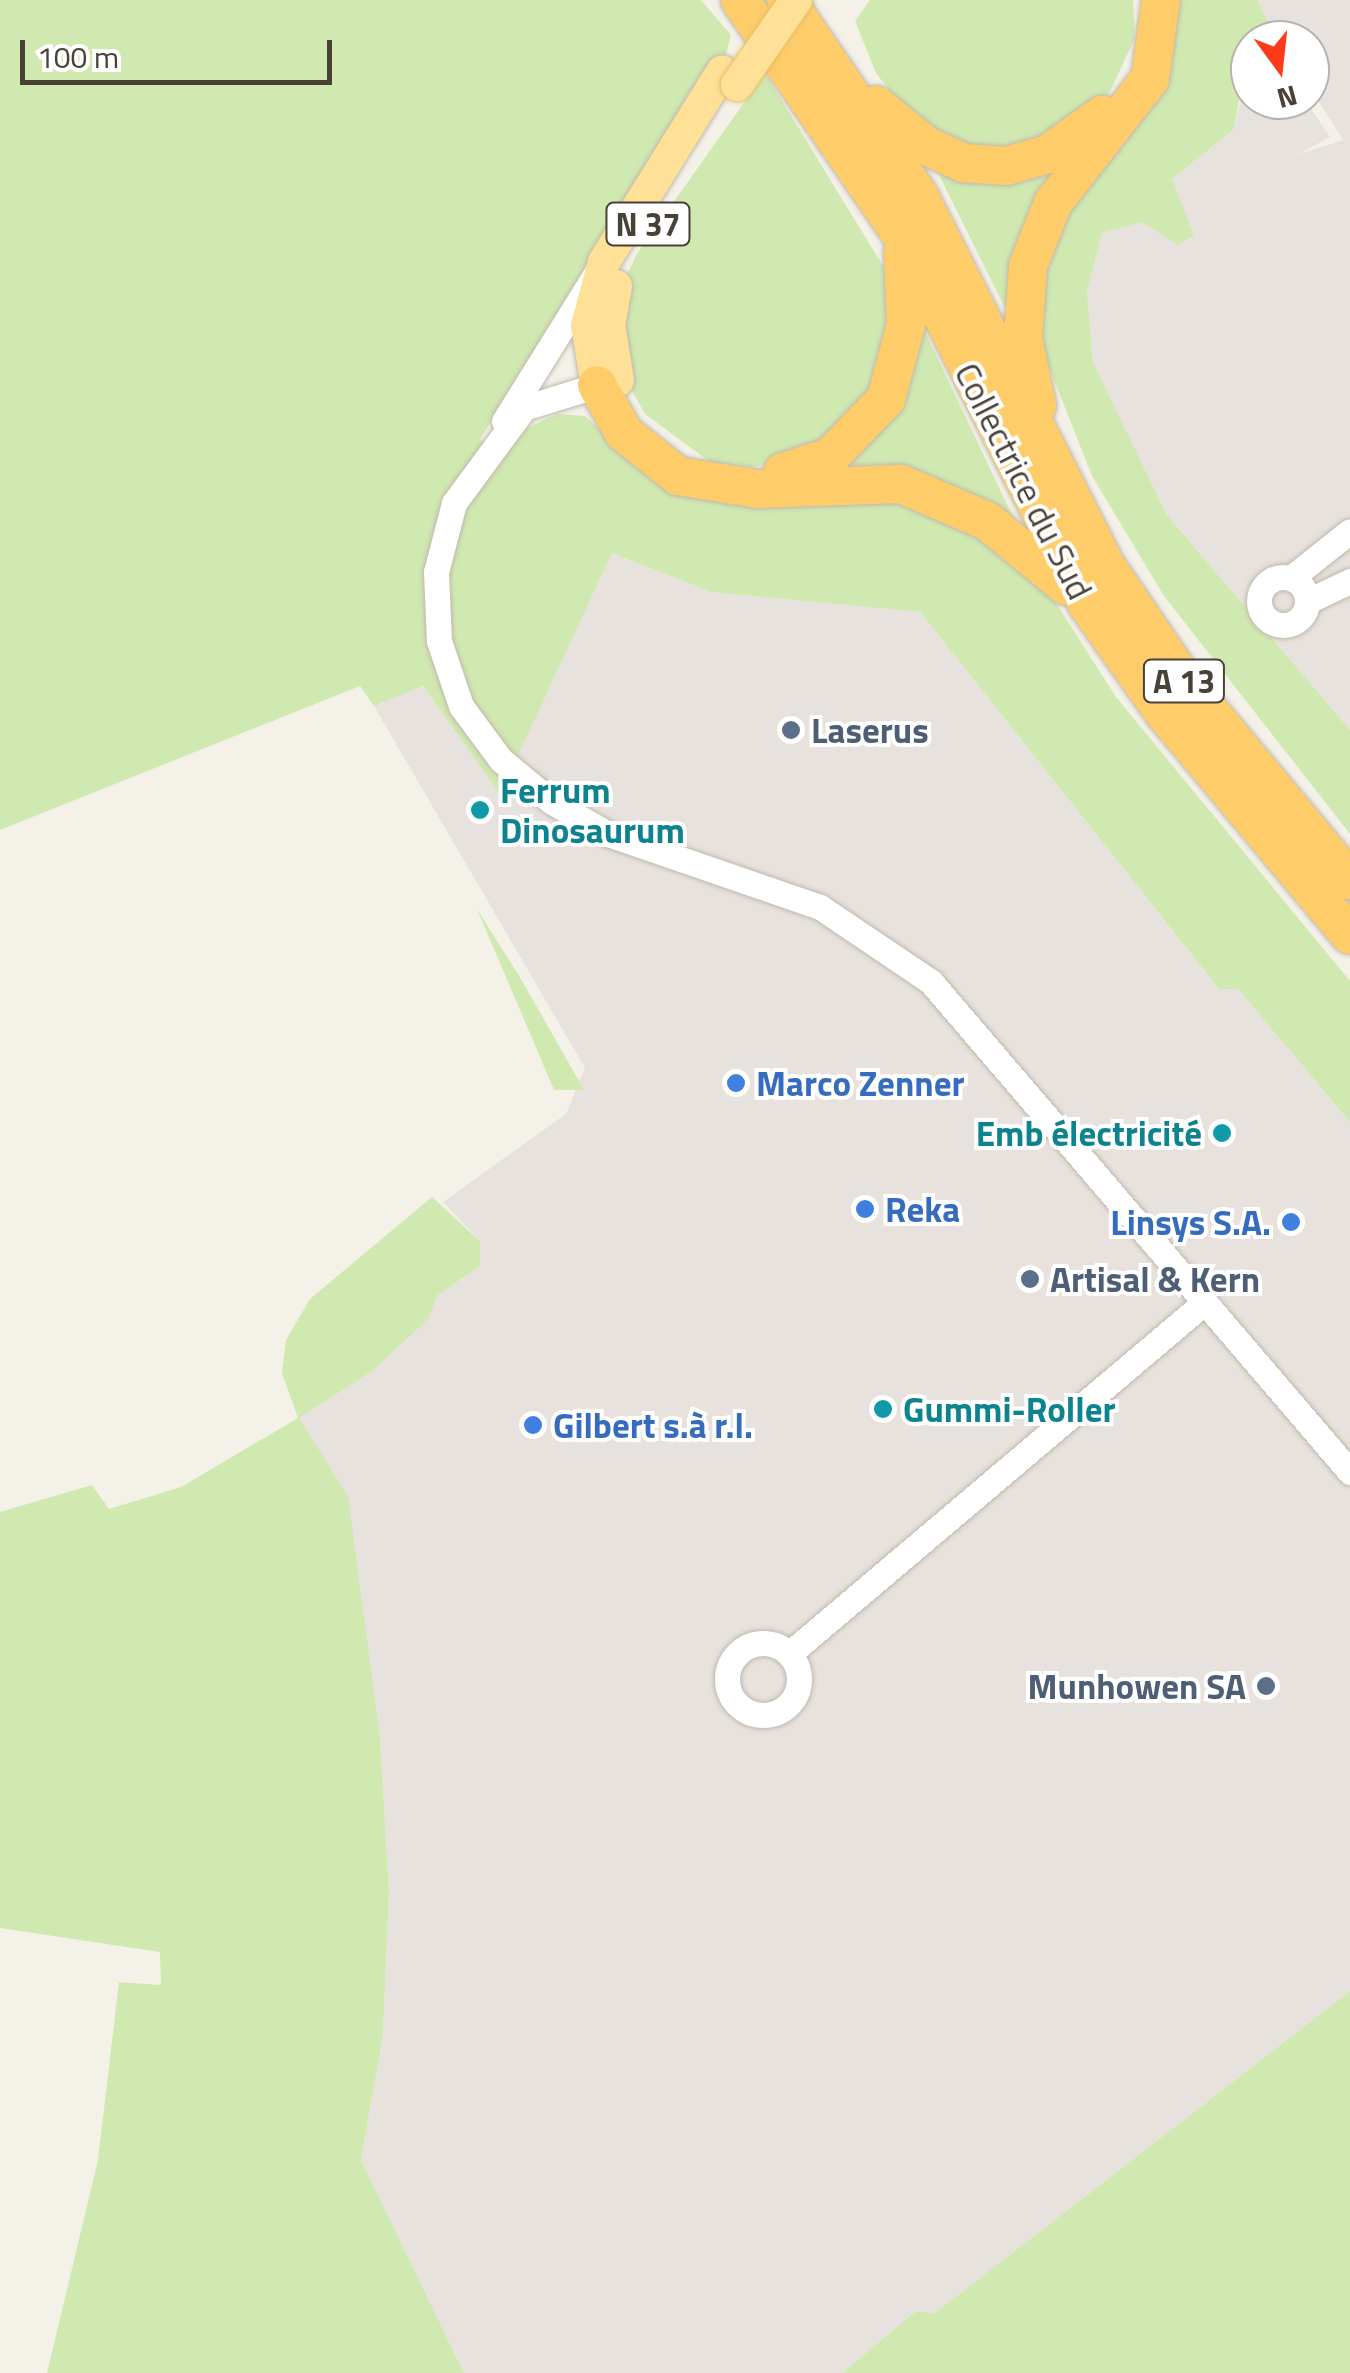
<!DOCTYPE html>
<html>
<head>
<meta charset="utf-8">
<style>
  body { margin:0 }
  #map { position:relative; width:1350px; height:2373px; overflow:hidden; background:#f4f1e9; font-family:"Titillium Web",sans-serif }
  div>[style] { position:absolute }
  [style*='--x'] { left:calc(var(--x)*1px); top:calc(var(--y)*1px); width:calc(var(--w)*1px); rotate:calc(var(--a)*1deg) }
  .industrial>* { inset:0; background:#e7e2dd }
  .green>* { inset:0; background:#d0e9b1 }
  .roads { filter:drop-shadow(0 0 2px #c0b9ab) drop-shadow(0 0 2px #c0b9ab) }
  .minor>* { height:25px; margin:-12.5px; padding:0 12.5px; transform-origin:12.5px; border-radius:12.5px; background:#fff }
  .minor>.ring { margin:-12.5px; padding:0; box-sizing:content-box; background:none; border:25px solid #fff; border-radius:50% }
  .major>* { height:32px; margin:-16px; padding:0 16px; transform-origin:16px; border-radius:16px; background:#fee197 }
  .highway>* { height:38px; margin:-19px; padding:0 19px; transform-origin:19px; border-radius:19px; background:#fecd6a }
  .bridges { filter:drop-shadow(0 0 2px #e5bf66) drop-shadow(0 0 2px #e5bf66) }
  .major-bridge>* { height:32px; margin:-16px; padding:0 16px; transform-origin:16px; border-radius:16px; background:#fee197 }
  .dots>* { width:28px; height:28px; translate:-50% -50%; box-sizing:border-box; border:5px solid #fff; border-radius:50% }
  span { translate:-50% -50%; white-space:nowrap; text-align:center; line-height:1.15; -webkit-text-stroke:8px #fff; paint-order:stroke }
  .shield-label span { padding:2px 8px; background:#fff; border:2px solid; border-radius:8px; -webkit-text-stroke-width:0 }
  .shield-label { font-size:32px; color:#484137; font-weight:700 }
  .street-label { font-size:35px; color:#484137 }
  .service-label { font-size:35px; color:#4e5e75; font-weight:700 }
  .left { translate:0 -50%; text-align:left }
  .right { translate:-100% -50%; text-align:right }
  .culture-label { font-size:35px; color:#0d838f; font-weight:700 }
  .shop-label { font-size:35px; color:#366cbe; font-weight:700 }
  .north { position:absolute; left:1230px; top:20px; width:100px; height:100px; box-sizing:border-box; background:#fff; border:2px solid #b6b3af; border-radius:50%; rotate:165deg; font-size:28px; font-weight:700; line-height:40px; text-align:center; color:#484137 }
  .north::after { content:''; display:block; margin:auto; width:35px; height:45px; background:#fb3b19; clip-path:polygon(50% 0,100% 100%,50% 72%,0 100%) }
  .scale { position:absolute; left:20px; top:40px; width:312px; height:45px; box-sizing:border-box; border:5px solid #484137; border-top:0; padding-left:12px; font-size:30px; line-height:35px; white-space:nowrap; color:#484137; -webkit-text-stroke:8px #fff; paint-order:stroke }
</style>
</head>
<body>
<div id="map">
  <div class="industrial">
    <div style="clip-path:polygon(1257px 0,1350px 0,1350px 730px,1167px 515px,1093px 364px,1087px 292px,1102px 233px,1142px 221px,1177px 245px,1172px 179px,1234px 129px,1250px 63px,1250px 100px,1305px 100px,1330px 137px,1299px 154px,1343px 140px,1310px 88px,1310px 40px,1278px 40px)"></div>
    <div style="clip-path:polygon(612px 553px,711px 592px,920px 612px,1218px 988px,1238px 989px,1350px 1122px,1350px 1991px,935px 2313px,916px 2311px,842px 2373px,464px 2373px,361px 2160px,383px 2035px,389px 1891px,380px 1737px,298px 1418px,371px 1372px,427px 1319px,437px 1296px,480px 1266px,480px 1241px,443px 1202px,566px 1114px,585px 1068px,374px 706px,422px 685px,500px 793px)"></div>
  </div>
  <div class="green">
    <div style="clip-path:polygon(0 0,701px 0,731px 35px,725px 58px,480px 439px,498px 455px,527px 428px,557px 414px,585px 416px,645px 470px,946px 508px,1047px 589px,1116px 697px,1350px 981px,1350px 1122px,1238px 989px,1219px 989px,920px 612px,711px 592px,612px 553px,500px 794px,423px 686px,374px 706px,360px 686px,0 830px)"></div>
    <div style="clip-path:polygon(870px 0,1133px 0,1135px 38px,1107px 98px,1045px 149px,965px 155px,911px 119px,876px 73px,855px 21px)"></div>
    <div style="clip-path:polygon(1174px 0,1257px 0,1278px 40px,1250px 40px,1234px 129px,1172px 179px,1194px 236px,1177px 245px,1142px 222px,1102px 233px,1087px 292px,1093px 363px,1167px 515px,1350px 730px,1350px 834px,1164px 596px,1092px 476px,1034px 329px,1041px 255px)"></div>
    <div style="clip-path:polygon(765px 73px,883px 266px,896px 316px,880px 395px,792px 462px,751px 467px,710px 462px,645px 414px,625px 378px,618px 296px,636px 255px)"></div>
    <div style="clip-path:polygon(1080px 148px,1014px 305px,1004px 306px,933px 163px)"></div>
    <div style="clip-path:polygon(916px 313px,1026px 544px,822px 469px)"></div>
    <div style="clip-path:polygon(477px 909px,521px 979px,584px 1090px,554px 1090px)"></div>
    <div style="clip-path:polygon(432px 1197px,480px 1241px,480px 1266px,437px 1296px,428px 1319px,371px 1372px,299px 1418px,348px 1496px,380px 1737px,389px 1891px,383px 2035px,361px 2160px,464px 2373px,47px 2373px,98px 2160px,119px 1982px,161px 1985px,160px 1952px,0 1928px,0 1512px,92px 1485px,109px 1509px,181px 1487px,298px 1418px,282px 1373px,286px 1340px,310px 1299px)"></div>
    <div style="clip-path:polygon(1350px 1991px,1350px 2373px,842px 2373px,916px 2311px,935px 2313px)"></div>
  </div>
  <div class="roads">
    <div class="minor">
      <div style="--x:611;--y:381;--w:91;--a:162.8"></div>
      <div style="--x:524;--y:408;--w:118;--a:126.4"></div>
      <div style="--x:454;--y:503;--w:71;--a:104.6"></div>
      <div style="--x:436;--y:572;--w:69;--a:87.5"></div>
      <div style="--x:439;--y:641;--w:69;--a:71.3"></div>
      <div style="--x:461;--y:706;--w:67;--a:53.5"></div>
      <div style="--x:501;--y:760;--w:66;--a:39.5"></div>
      <div style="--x:552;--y:802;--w:64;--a:29.7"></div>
      <div style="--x:608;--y:834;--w:224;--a:19"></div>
      <div style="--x:820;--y:907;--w:134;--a:34"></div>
      <div style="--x:931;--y:982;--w:645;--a:49.47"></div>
      <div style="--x:504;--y:421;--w:184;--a:-58.1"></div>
      <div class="ring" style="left:1259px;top:577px;width:23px;height:23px"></div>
      <div style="--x:1291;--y:578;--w:75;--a:-38.5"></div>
      <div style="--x:1308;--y:601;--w:47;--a:-25.5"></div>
      <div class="ring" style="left:727px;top:1643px;width:47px;height:47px"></div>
      <div style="--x:789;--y:1654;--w:545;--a:-40.24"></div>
    </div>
    <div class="major">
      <div style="--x:616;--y:286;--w:39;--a:100"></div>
      <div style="--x:609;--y:324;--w:57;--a:80.9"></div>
      <div style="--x:597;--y:385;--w:60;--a:-99.6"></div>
      <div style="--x:587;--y:326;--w:66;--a:-75.1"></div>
      <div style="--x:604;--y:262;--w:224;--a:-58.2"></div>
    </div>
    <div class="highway">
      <div style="--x:740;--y:0;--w:286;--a:55.5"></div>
      <div style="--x:902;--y:236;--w:412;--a:63.3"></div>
      <div style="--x:1087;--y:604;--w:135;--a:54.7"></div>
      <div style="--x:1165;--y:714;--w:288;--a:50.1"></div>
      <div style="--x:786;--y:0;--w:237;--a:55.8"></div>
      <div style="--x:919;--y:196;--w:415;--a:63.2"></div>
      <div style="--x:1106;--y:566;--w:140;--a:55.7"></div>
      <div style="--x:1185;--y:682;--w:258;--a:50.2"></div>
      <div style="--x:876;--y:105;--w:65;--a:38.8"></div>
      <div style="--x:927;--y:146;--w:41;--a:24.7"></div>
      <div style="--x:964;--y:163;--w:42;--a:4.1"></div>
      <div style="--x:1006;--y:166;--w:44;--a:-15.9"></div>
      <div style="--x:1048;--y:154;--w:67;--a:-35.8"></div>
      <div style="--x:597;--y:385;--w:55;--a:60.6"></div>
      <div style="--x:624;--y:433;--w:69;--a:38.5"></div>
      <div style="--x:678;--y:476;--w:81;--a:9.2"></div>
      <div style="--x:758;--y:489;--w:143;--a:-2"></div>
      <div style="--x:901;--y:484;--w:94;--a:23.3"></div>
      <div style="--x:987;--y:521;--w:102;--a:39.4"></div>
      <div style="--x:1037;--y:406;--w:69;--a:-101.6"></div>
      <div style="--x:1023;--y:338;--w:72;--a:-86"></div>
      <div style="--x:1028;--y:266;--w:68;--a:-68.4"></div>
      <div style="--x:1053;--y:203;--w:157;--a:-52"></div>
      <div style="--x:1150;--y:79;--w:80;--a:-82.1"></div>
      <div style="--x:783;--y:472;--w:49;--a:-17.7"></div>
      <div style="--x:830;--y:457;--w:81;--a:-46"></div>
      <div style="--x:886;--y:399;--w:77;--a:-74.9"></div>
      <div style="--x:906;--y:325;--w:72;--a:-92.4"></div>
    </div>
  </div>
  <div class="bridges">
    <div class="major-bridge">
      <div style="--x:737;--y:85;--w:103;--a:-55.2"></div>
    </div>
  </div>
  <div class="dots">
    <div style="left:791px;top:730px;background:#5c6f8a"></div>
    <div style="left:480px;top:810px;background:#0f9aa8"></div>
    <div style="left:736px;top:1083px;background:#3f7fe0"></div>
    <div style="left:1222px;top:1133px;background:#0f9aa8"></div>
    <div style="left:865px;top:1209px;background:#3f7fe0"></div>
    <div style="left:1291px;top:1222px;background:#3f7fe0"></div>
    <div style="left:1030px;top:1279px;background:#5c6f8a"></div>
    <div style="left:883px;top:1409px;background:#0f9aa8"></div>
    <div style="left:533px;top:1425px;background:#3f7fe0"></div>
    <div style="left:1266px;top:1686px;background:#5c6f8a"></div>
  </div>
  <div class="shield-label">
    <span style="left:648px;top:224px">N 37</span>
    <span style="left:1184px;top:681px">A 13</span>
  </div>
  <div class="street-label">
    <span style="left:1024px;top:481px;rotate:63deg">Collectrice du Sud</span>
  </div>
  <div class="service-label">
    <span class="left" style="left:811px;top:730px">Laserus</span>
    <span class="left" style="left:1050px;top:1279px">Artisal &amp; Kern</span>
    <span class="right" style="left:1246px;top:1686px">Munhowen SA</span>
  </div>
  <div class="culture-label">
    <span class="left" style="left:500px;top:810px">Ferrum<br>Dinosaurum</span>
    <span class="right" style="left:1202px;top:1133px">Emb électricité</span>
    <span class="left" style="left:903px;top:1409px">Gummi-Roller</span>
  </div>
  <div class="shop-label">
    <span class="left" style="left:756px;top:1083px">Marco Zenner</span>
    <span class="left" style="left:885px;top:1209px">Reka</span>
    <span class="right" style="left:1271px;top:1222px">Linsys S.A.</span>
    <span class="left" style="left:553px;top:1425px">Gilbert s.à r.l.</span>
  </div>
  <div class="north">N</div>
  <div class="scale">100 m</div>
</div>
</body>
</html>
